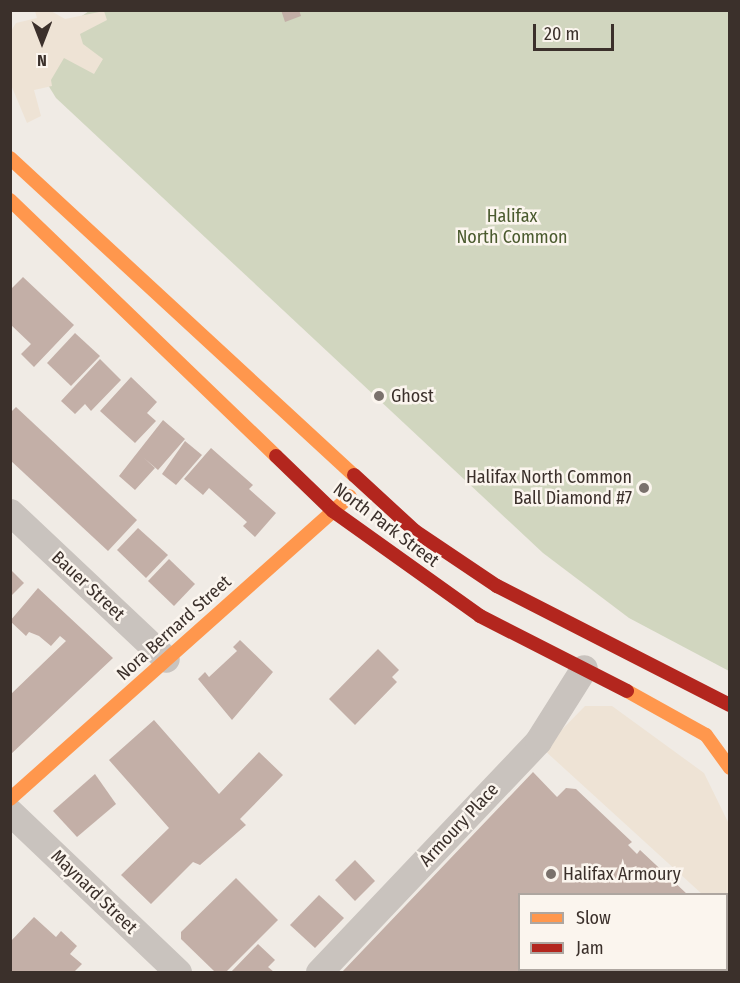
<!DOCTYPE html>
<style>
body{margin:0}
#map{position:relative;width:740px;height:983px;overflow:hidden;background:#f0ebe5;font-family:"Fira Sans Condensed",sans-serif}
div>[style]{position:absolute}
.green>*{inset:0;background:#d1d6bf}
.plaza>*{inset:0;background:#eee3d5}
.building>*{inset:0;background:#c3afa7}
.street>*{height:27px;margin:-13.5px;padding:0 13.5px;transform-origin:13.5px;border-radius:13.5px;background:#c9c3be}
.slow>*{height:14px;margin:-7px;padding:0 7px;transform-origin:7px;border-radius:7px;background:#ff974d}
.jam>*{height:14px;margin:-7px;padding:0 7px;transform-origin:7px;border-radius:7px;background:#b3261e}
.dots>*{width:16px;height:16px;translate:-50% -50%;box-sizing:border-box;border:3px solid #fbf5ee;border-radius:50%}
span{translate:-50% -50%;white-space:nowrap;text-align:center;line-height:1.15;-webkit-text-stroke:5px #fbf5ee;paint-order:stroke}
.park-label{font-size:18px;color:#4a5a2e}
.poi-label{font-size:18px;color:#3b302b}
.left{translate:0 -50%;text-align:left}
.right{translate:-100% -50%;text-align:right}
.street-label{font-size:18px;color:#3b302b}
.frame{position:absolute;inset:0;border:12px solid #3b302b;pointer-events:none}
.legend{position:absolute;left:518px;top:893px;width:210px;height:78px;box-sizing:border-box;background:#fbf5ee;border:2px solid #aea6a0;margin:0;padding:8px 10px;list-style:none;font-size:18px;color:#3b302b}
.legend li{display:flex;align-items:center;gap:12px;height:30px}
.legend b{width:30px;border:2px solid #aea6a0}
.north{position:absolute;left:12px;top:12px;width:60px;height:60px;-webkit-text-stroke:4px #fbf5ee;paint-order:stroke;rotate:180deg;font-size:16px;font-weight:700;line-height:24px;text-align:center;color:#3b302b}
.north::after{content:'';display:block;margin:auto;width:21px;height:27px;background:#3b302b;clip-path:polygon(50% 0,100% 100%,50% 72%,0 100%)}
.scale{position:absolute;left:533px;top:24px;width:81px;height:27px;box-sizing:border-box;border:3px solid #3b302b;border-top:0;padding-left:8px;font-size:18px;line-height:21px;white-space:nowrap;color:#3b302b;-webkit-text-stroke:4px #fbf5ee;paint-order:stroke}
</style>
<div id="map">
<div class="green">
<div style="clip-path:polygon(89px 11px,729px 11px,729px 671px,629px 618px,543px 553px,56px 98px,48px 85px,69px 25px)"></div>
</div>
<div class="plaza">
<div style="clip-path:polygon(35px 11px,51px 11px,65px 19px,104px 11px,107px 20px,80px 34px,83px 44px,103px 59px,94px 74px,64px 58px,51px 80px,52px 86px,34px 90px,41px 116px,27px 123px,11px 85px,11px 31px,16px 23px,37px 18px)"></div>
<div style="clip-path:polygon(585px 706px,612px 706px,704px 773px,729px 824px,729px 919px,726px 894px,702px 894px,543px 749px)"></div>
</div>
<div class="building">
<div style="clip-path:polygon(281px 10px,299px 10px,301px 16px,285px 22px)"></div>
<div style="clip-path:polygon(23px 277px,74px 325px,34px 367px,21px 354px,31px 344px,10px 324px,10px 290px)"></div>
<div style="clip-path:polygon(75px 333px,100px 356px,71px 386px,47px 363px)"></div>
<div style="clip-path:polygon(100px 359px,121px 380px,91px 411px,85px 404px,75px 414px,61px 401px)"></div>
<div style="clip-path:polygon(131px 377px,157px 402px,147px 413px,156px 421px,135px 443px,100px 411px)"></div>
<div style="clip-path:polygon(16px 407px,137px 520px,108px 551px,10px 460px,10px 413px)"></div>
<div style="clip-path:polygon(163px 420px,185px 439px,158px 470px,144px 458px,155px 468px,135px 490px,119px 476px)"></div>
<div style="clip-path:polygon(185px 441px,202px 455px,176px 485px,162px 474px)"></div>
<div style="clip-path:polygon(211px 448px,253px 485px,249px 489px,276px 513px,255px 537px,243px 526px,247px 522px,209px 488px,203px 495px,184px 479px)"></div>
<div style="clip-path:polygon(138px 528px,168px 555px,146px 578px,117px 550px)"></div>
<div style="clip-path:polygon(169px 559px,195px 584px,174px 606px,148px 581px)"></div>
<div style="clip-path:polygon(10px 569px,24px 583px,10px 597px)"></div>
<div style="clip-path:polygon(38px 588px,113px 658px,10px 755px,10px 695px,66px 641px,60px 636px,51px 646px,39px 636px,29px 632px,26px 636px,10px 621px)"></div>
<div style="clip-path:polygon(240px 640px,273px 672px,232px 720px,198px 679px,205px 672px,209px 677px,237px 651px,233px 647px)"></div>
<div style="clip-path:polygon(378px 649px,399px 670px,392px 677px,397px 682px,355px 725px,329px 699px)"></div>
<div style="clip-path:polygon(154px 720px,219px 794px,259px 752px,283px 775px,240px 819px,246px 825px,200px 865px,193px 862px,151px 904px,121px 875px,169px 828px,109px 760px)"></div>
<div style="clip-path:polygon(533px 772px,557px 797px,566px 788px,576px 789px,632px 842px,628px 845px,637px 854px,640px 850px,687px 894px,520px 894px,520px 970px,619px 970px,616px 972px,342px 972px)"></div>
<div style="clip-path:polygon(95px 774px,116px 804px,77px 837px,53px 811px)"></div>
<div style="clip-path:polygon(355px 860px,375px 881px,355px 901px,335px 880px)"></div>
<div style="clip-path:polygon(236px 878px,278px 920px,226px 972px,215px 972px,181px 939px,181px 932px)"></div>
<div style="clip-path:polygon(319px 895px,344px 918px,315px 948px,290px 925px)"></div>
<div style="clip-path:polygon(34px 917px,56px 937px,61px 931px,77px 946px,70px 954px,82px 964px,74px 972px,10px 972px,10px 942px)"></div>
<div style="clip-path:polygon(258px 944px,275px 960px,268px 967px,274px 972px,231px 972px)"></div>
</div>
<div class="street">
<div style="left:10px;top:512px;width:214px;rotate:43.3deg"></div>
<div style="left:10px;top:812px;width:232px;rotate:43.6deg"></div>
<div style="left:726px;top:956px;width:7px;rotate:-56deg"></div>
<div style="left:319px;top:972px;width:318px;rotate:-46.5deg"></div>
<div style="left:538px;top:741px;width:86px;rotate:-57.8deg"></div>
</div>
<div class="slow">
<div style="left:10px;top:158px;width:468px;rotate:42.7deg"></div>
<div style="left:10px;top:200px;width:369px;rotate:43.9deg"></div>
<div style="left:627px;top:691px;width:90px;rotate:29.1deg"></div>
<div style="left:706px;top:735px;width:41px;rotate:54deg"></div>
<div style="left:10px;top:799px;width:455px;rotate:-41.7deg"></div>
</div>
<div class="jam">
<div style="left:276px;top:456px;width:79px;rotate:44deg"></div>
<div style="left:333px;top:511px;width:181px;rotate:35.5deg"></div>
<div style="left:480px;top:616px;width:165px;rotate:27deg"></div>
<div style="left:354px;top:475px;width:83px;rotate:42.6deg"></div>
<div style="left:415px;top:531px;width:99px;rotate:33.9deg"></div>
<div style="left:497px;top:586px;width:262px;rotate:27.1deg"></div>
</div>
<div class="dots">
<div style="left:379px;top:396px;background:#7a716c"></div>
<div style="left:644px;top:488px;background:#7a716c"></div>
<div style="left:551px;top:874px;background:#7a716c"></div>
</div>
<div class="park-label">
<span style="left:512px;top:227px">Halifax<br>North Common</span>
</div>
<div class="poi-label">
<span class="left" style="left:391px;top:396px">Ghost</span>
<span class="right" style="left:632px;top:488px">Halifax North Common<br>Ball Diamond #7</span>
<span class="left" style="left:563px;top:874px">Halifax Armoury</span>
</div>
<div class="street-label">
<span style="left:386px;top:525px;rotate:37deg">North Park Street</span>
<span style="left:88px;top:586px;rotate:43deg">Bauer Street</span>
<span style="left:174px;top:628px;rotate:-42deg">Nora Bernard Street</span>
<span style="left:459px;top:825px;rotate:-47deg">Armoury Place</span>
<span style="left:94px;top:892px;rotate:44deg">Maynard Street</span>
</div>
<div class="frame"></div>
<ul class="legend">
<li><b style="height:8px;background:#ff974d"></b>Slow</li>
<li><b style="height:8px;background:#b3261e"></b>Jam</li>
</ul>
<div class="north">N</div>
<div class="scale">20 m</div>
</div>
